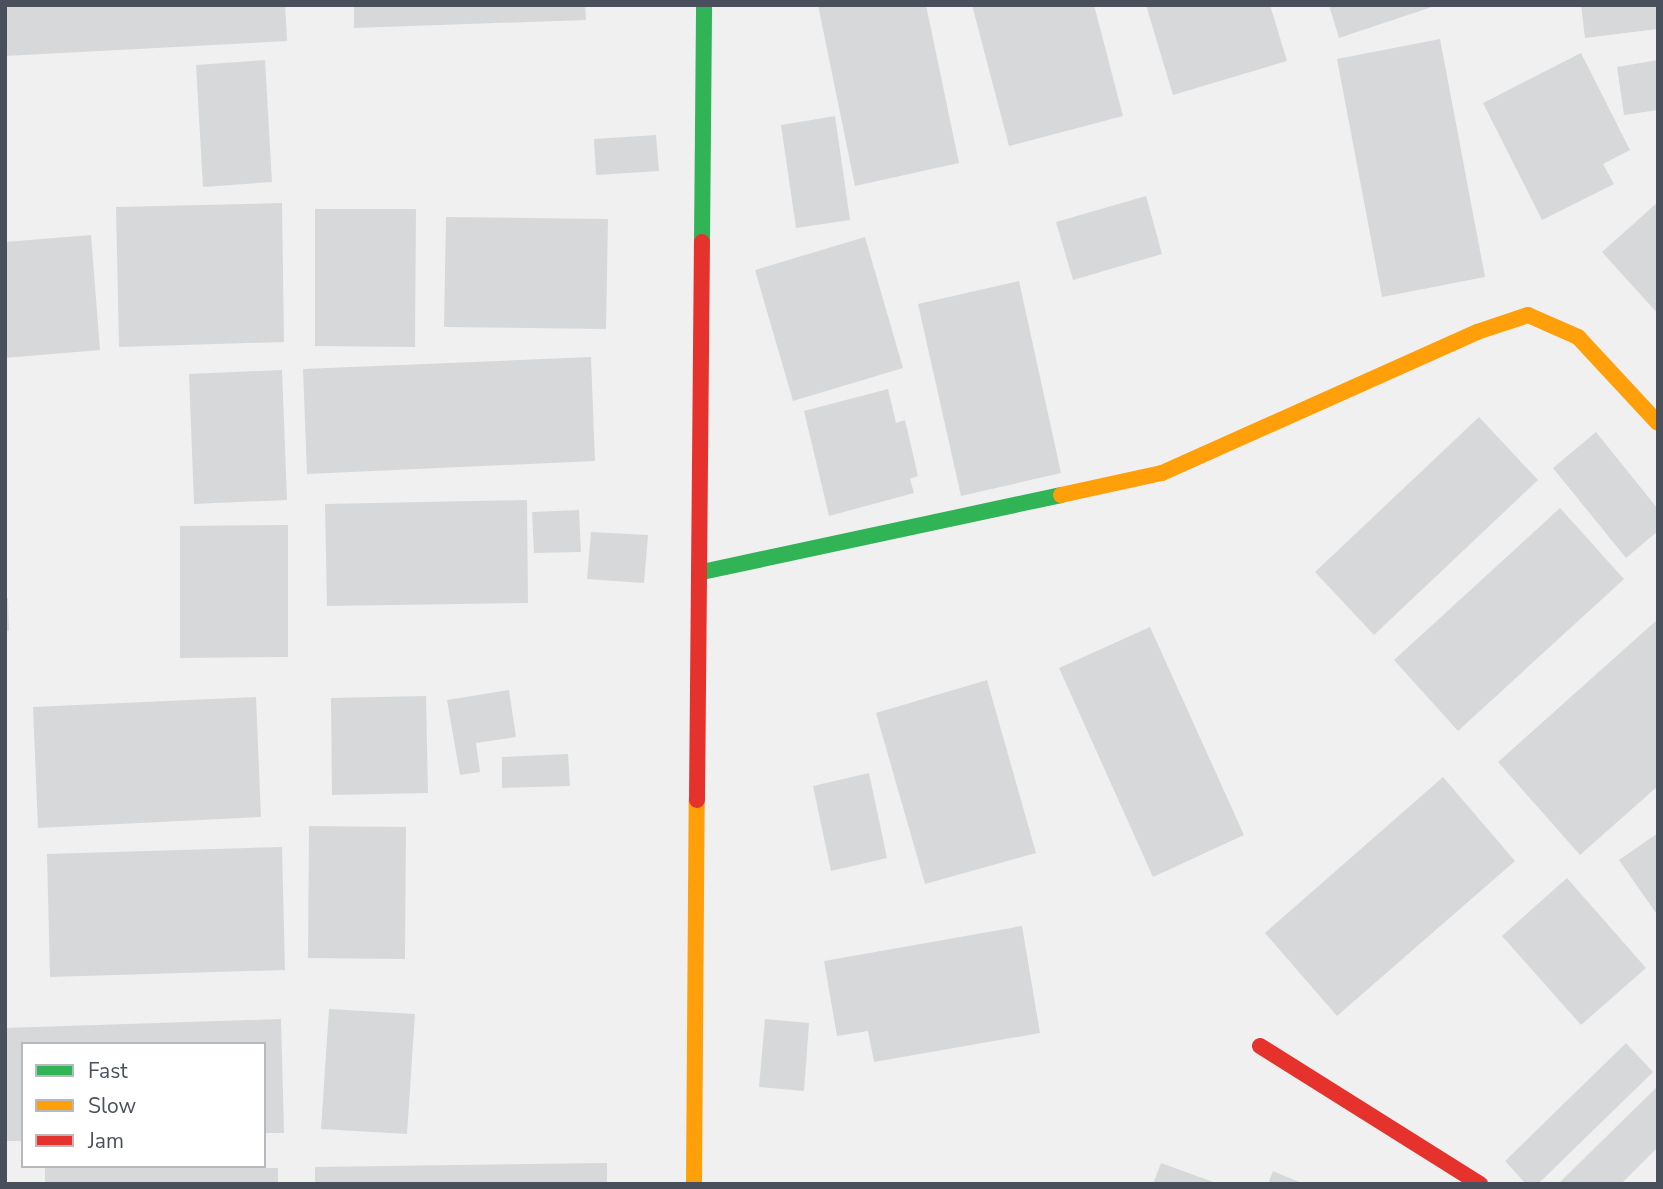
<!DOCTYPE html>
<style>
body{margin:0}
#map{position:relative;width:1663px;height:1189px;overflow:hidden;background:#f0f0f0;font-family:"Nunito Sans",sans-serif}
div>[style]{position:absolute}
.building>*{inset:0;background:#d7d8da}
.fast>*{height:16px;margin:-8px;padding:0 8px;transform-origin:8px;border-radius:8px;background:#30b455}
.slow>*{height:16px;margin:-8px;padding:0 8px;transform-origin:8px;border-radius:8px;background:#ff9f0a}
.jam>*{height:16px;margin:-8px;padding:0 8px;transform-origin:8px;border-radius:8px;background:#e5322d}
span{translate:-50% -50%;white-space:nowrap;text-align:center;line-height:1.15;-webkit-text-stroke:5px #fff;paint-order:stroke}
.frame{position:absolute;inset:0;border:7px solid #49505b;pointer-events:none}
.legend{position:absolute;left:21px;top:1042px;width:245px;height:126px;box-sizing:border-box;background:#fff;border:2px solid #b6b9bd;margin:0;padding:9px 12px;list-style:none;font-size:21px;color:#49505b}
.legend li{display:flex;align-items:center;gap:14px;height:35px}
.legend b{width:35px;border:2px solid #b6b9bd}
</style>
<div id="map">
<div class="building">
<div style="clip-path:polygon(5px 5px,285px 5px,287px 41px,5px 56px)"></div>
<div style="clip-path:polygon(354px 5px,585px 5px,586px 20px,354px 28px)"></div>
<div style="clip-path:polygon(818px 5px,926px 5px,959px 163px,855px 186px)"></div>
<div style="clip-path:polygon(972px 5px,1094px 5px,1123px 116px,1009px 146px)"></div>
<div style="clip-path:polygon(1146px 5px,1270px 5px,1287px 61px,1173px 95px)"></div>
<div style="clip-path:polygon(1329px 5px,1435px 5px,1435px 6px,1339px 38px)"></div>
<div style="clip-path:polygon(1581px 5px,1658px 5px,1658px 29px,1585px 38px)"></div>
<div style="clip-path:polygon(1440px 39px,1485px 277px,1382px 297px,1337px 59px)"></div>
<div style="clip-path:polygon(1581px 53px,1630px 150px,1603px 164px,1614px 184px,1542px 220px,1483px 103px)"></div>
<div style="clip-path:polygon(265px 60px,272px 182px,203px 187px,196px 65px)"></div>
<div style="clip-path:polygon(1658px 60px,1658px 110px,1624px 115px,1617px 67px)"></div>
<div style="clip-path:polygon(835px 116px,850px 220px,796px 228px,781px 125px)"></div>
<div style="clip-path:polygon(656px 135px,659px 171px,596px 175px,594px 139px)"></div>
<div style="clip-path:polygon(1146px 196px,1162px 254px,1073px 280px,1056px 222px)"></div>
<div style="clip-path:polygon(1658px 202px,1658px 314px,1602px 252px)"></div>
<div style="clip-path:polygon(282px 203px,284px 342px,119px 347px,116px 207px)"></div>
<div style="clip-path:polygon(315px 209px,416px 209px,415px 347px,315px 346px)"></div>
<div style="clip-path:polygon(446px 217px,608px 219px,606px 329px,444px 327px)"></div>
<div style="clip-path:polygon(91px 235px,100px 350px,5px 358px,5px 242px)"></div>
<div style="clip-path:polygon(865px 237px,903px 368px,793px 401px,755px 270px)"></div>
<div style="clip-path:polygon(1019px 281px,1061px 473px,961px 496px,918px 304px)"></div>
<div style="clip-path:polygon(591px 357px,595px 461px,307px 474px,303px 369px)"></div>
<div style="clip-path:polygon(282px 370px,287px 500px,194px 504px,189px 374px)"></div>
<div style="clip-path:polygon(888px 389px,896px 423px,905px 420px,918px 476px,910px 479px,914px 493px,829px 516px,804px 411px)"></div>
<div style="clip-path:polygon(1479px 417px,1538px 480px,1374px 635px,1315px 572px)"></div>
<div style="clip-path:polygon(1596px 432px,1658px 509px,1658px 531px,1626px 558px,1553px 468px)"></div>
<div style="clip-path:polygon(527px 500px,528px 603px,327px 606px,325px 504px)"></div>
<div style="clip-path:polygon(1560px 508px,1624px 579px,1458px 731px,1394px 660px)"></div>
<div style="clip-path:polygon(579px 510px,581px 552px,534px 553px,532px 512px)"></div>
<div style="clip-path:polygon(288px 525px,288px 657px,180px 658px,180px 526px)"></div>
<div style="clip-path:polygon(591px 532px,648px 535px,644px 583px,587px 579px)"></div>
<div style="clip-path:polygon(5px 598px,8px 598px,9px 631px,5px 631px)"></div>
<div style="clip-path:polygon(1658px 619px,1658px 786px,1580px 855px,1498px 762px)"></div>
<div style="clip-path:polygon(1150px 627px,1244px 835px,1153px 877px,1059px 668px)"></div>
<div style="clip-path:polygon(987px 680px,1036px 853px,925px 884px,876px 713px)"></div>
<div style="clip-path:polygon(509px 690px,516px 737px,476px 743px,480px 772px,460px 775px,447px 700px)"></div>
<div style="clip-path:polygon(426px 696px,428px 793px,332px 795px,331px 698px)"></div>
<div style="clip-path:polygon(256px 697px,261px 817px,38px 828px,33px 707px)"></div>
<div style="clip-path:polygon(568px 754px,570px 786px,502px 788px,502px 757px)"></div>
<div style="clip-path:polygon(869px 773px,887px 858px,831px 871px,813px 786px)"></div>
<div style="clip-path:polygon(1443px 777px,1515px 861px,1337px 1016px,1265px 933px)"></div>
<div style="clip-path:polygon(309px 826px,406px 827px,405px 959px,308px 958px)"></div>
<div style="clip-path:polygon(1658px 833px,1658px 916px,1619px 860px)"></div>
<div style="clip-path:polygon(282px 847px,285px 970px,50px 977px,47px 854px)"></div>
<div style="clip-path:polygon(1567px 878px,1646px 968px,1581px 1025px,1502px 936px)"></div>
<div style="clip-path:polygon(1022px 926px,1040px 1033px,874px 1062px,868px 1031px,837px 1036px,824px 961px)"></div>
<div style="clip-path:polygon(329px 1009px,415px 1014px,407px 1134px,321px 1129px)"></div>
<div style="clip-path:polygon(281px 1019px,284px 1133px,264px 1133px,264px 1044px,23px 1044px,23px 1141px,5px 1141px,5px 1028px)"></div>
<div style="clip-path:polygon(765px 1019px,809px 1023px,804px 1091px,759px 1087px)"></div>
<div style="clip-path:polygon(1626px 1043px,1653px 1072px,1538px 1184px,1526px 1184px,1505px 1161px)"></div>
<div style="clip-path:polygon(1658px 1086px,1658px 1147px,1621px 1184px,1558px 1184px)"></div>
<div style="clip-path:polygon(607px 1163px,607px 1184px,315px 1184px,315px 1167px)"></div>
<div style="clip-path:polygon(1161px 1163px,1216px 1183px,1216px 1184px,1153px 1184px)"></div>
<div style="clip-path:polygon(45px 1166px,278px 1168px,278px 1184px,45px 1184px)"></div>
<div style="clip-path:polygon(1273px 1171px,1304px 1184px,1268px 1184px)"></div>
</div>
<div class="fast">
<div style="left:702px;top:242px;width:237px;rotate:-89.5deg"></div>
<div style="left:702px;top:572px;width:367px;rotate:-12.1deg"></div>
</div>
<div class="slow">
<div style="left:1061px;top:495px;width:103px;rotate:-12.3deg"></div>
<div style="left:1162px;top:473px;width:345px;rotate:-24.1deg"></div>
<div style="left:1477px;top:332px;width:54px;rotate:-18.4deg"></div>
<div style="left:1528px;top:315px;width:55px;rotate:23.7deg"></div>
<div style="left:1578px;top:337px;width:117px;rotate:47.1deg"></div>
<div style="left:694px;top:1184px;width:384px;rotate:-89.6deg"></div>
</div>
<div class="jam">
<div style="left:697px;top:800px;width:558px;rotate:-89.49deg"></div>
<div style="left:1260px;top:1046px;width:260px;rotate:32.1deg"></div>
</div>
<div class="frame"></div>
<ul class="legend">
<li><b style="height:9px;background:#30b455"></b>Fast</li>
<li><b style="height:9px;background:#ff9f0a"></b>Slow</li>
<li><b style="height:9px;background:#e5322d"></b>Jam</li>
</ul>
</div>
